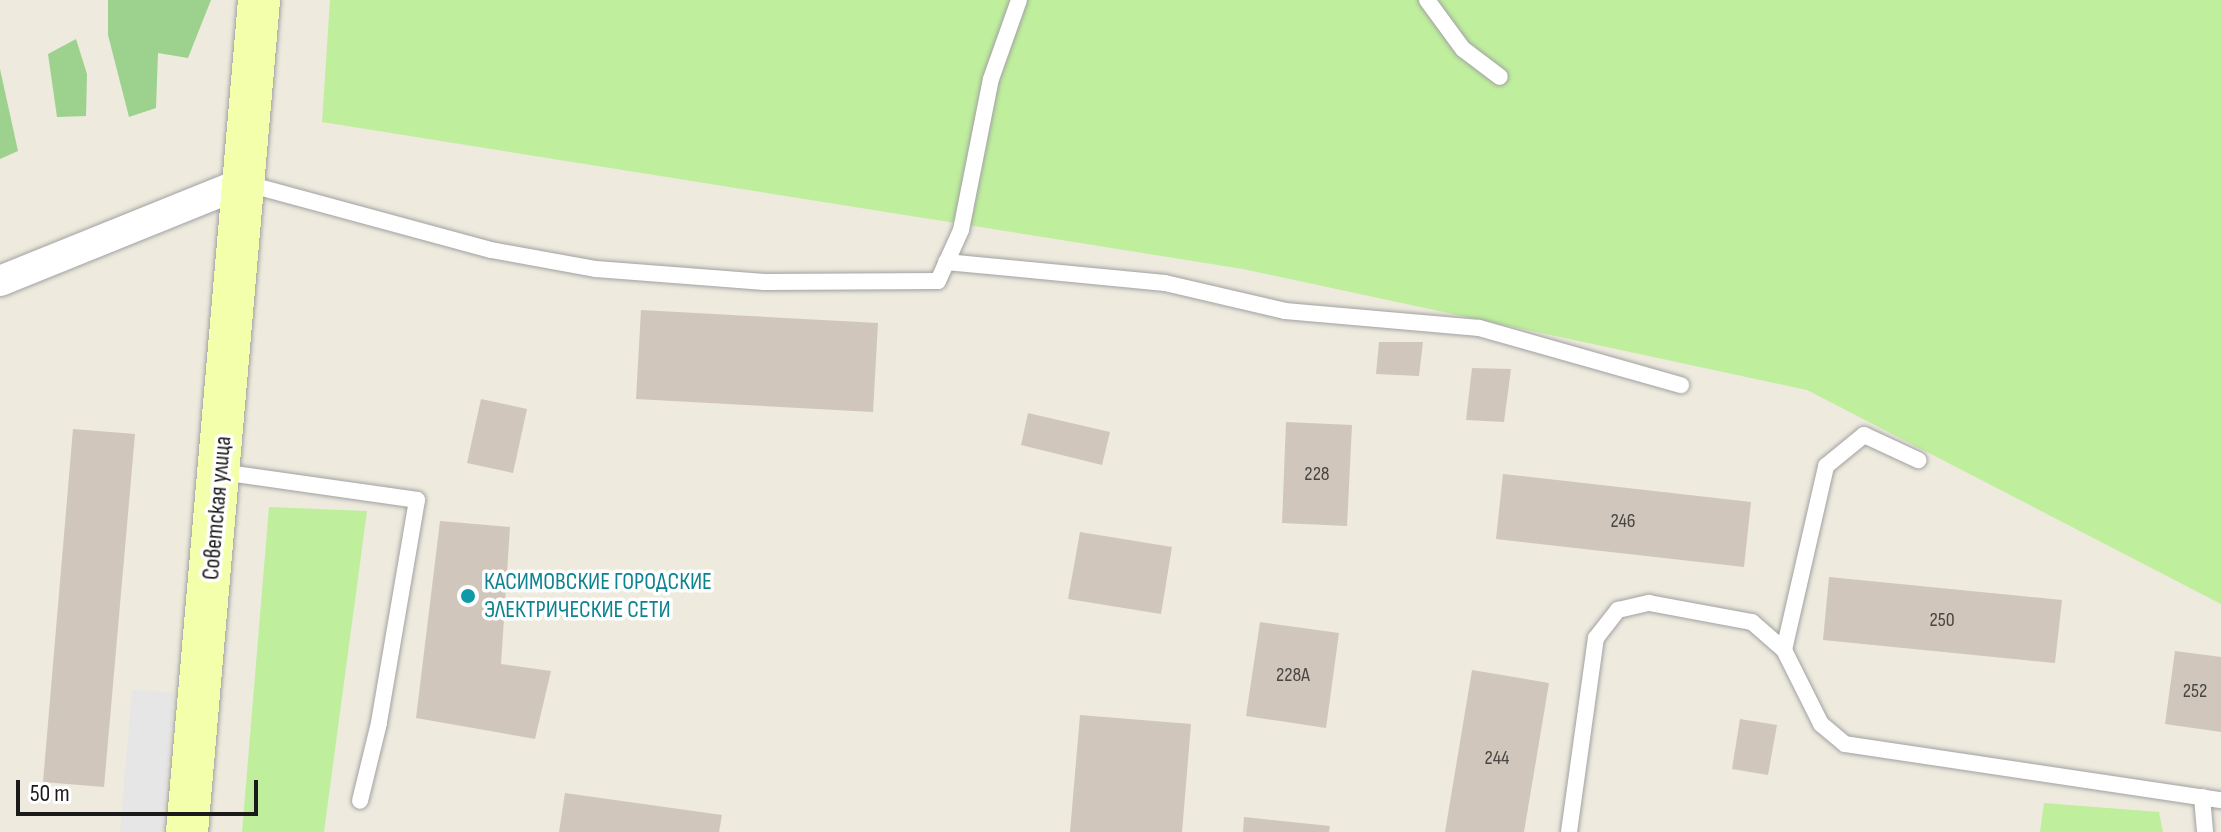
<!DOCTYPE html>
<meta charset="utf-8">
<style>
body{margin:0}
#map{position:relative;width:2221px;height:832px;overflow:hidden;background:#eeeade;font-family:"Sofia Sans Condensed",sans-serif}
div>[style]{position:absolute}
.grass>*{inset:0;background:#bfef9d}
.forest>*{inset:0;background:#9dd28e}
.parking>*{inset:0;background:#e6e6e6}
.building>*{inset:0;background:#d1c6bb}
.roads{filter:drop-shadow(0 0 2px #a1a1a1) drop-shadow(0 0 2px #a1a1a1)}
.lane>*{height:16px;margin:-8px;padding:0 8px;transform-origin:8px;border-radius:8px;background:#fff}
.street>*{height:30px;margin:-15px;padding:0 15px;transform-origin:15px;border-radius:15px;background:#fff}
.secondary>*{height:42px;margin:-21px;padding:0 21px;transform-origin:21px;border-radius:21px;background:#f4ffab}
.dots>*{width:22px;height:22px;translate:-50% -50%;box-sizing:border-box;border:4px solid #fff;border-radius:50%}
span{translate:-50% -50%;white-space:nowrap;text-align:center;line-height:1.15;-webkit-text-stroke:7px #fff;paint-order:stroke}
.number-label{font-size:20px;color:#484542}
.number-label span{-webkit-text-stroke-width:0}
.street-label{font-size:24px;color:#1a1a1a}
.culture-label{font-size:24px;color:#0d838f}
.left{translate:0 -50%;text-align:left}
.scale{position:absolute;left:16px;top:780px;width:242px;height:36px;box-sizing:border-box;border:4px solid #1a1a1a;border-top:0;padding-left:10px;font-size:24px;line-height:28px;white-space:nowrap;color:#1a1a1a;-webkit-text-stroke:6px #fff;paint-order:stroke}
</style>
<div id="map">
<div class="grass">
<div style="clip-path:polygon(330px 0,2221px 0,2221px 604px,1807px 390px,1243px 269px,322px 122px)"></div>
<div style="clip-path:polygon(269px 507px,367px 511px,324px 832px,242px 832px)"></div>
<div style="clip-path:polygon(2044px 803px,2159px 812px,2163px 832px,2040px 832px)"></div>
</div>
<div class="forest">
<div style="clip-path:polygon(108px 0,211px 0,188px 58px,158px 53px,156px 108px,129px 117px,108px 35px)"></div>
<div style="clip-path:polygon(76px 39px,87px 74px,86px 116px,57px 117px,48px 54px)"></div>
<div style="clip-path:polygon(0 69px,18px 151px,0 159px)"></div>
</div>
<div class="parking">
<div style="clip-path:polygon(132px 690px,174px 692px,162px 832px,120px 832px)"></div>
</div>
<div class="building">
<div style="clip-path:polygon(641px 310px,878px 323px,873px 412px,636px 399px)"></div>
<div style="clip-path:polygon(1379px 342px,1423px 342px,1419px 376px,1376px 374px)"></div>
<div style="clip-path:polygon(1472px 368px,1511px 369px,1504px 422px,1466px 420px)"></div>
<div style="clip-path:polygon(481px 399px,527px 409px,513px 473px,467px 463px)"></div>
<div style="clip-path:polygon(1028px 413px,1110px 432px,1102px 465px,1021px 445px)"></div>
<div style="clip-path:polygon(1286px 422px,1352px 425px,1347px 526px,1282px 523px)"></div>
<div style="clip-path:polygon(73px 429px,135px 434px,104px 787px,43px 782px)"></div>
<div style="clip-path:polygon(1503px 474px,1751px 502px,1744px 567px,1496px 539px)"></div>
<div style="clip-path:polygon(440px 521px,510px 527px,501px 664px,551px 671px,535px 739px,416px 718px)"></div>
<div style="clip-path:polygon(1080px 532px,1172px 547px,1161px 614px,1068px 599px)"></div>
<div style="clip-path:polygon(1829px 577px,2062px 600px,2055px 663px,1823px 640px)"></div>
<div style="clip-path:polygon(1260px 622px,1339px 633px,1326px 728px,1246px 716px)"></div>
<div style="clip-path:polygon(2175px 651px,2221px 657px,2221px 732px,2165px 724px)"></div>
<div style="clip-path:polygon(1472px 670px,1549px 683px,1524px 832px,1445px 832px)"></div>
<div style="clip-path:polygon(1080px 715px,1191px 724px,1182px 832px,1070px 832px)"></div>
<div style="clip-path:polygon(1740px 719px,1777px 725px,1768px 775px,1732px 769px)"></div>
<div style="clip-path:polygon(565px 793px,722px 815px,719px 832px,559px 832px)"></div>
<div style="clip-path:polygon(1244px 817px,1330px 826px,1329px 832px,1243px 832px)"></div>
</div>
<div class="roads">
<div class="lane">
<div style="left:1427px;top:0;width:61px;rotate:53.7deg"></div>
<div style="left:1463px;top:49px;width:46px;rotate:37.1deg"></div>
<div style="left:244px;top:183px;width:256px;rotate:15.2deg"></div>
<div style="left:491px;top:250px;width:107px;rotate:10.3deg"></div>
<div style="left:596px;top:269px;width:169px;rotate:4.4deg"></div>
<div style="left:765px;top:282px;width:173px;rotate:-0.3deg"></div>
<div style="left:938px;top:281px;width:56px;rotate:-65.7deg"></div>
<div style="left:961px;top:230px;width:154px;rotate:-78.8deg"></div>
<div style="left:991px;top:79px;width:84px;rotate:-70.5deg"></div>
<div style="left:946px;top:262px;width:220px;rotate:5.5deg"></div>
<div style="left:1165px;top:283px;width:123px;rotate:13.1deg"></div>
<div style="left:1285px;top:311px;width:195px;rotate:5deg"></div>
<div style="left:1479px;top:328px;width:210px;rotate:15.8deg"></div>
<div style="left:221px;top:472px;width:198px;rotate:8.1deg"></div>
<div style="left:417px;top:500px;width:226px;rotate:99.7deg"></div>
<div style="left:379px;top:723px;width:80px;rotate:103.7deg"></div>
<div style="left:1784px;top:650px;width:189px;rotate:-77.1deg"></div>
<div style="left:1826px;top:466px;width:49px;rotate:-39.2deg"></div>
<div style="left:1864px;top:435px;width:60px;rotate:24.8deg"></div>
<div style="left:2202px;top:797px;width:35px;rotate:85deg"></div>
<div style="left:1569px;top:832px;width:196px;rotate:-82.1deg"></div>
<div style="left:1596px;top:638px;width:36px;rotate:-52deg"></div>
<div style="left:1618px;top:610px;width:32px;rotate:-13deg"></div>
<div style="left:1649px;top:603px;width:105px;rotate:10.5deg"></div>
<div style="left:1752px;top:622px;width:43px;rotate:41.2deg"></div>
<div style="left:1784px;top:650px;width:83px;rotate:63.4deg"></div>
<div style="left:1821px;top:724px;width:31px;rotate:40deg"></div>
<div style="left:1845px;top:744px;width:380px;rotate:8.5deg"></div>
</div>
<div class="street">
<div style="left:0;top:281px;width:261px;rotate:-22deg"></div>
</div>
<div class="secondary">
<div style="left:187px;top:832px;width:835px;rotate:-85.05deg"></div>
</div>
</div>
<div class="dots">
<div style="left:468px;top:596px;background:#0f9aa8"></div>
</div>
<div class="number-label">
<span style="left:1317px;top:474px">228</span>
<span style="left:1623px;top:521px">246</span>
<span style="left:1942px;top:620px">250</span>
<span style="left:1293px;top:675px">228А</span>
<span style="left:2195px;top:691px">252</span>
<span style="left:1497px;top:758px">244</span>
</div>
<div class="street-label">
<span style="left:217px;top:508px;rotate:-85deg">Советская улица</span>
</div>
<div class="culture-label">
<span class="left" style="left:484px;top:596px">КАСИМОВСКИЕ ГОРОДСКИЕ<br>ЭЛЕКТРИЧЕСКИЕ СЕТИ</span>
</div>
<div class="scale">50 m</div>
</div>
